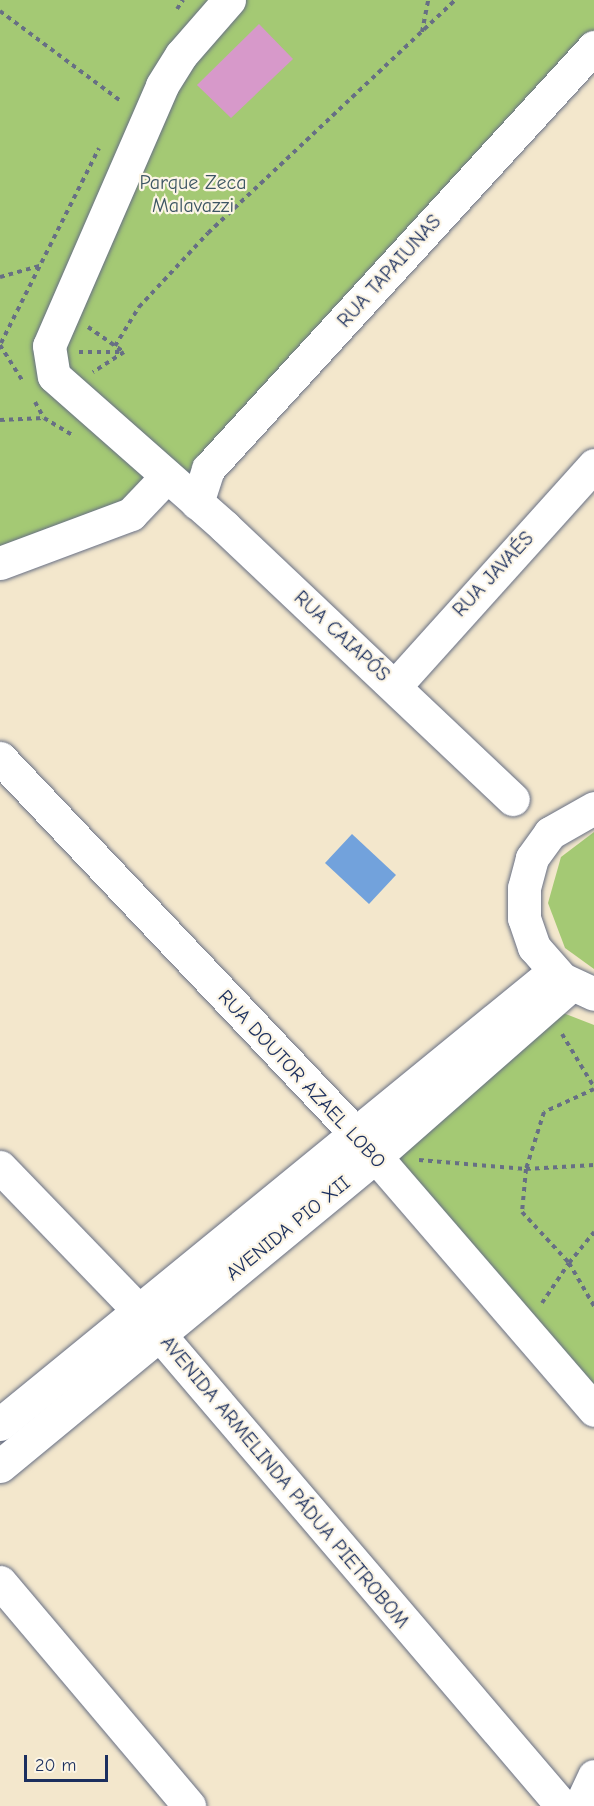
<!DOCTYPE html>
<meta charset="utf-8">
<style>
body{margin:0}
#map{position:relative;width:594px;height:1806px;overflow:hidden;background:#f3e7cc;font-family:"Comic Neue",sans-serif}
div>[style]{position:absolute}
.green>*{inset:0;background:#a4c974}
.water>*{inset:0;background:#72a2dc}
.building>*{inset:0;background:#d799ca}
.path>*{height:4px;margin-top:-2px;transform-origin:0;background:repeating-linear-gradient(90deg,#676f84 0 4.5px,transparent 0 9px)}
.roads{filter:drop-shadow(0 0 2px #676f84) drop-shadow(0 0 2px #676f84)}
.street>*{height:33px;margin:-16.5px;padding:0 16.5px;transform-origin:16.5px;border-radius:16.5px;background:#fff}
.secondary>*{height:33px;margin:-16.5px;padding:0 16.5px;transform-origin:16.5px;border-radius:16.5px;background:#fff}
span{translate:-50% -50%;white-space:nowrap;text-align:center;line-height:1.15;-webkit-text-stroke:4.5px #fcf5e5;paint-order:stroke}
.park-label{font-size:20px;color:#3d5664}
.street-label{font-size:20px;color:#1b2f5e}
.scale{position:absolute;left:24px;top:1755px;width:84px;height:27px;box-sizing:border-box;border:3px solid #1b2f5e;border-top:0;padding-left:8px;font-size:18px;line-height:21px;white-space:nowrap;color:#1b2f5e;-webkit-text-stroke:4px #fcf5e5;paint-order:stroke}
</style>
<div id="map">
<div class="green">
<div style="clip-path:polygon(0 0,594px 0,594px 40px,174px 503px,161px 493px,0 565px)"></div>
<div style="clip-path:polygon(594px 832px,594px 969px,565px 948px,548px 903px,561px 857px)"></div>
<div style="clip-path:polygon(558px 1011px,594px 1025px,594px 1396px,385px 1158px)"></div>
</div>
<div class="water">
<div style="clip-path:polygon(352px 834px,396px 875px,369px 904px,325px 863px)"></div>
</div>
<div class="building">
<div style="clip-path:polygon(259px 24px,293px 59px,231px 118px,197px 85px)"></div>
</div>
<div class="path">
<div style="left:177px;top:9px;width:11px;rotate:-56deg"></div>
<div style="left:0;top:11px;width:152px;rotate:36.7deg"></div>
<div style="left:422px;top:32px;width:33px;rotate:-79deg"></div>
<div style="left:0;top:277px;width:41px;rotate:-15.8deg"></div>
<div style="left:88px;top:327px;width:44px;rotate:34.8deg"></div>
<div style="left:1px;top:343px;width:218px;rotate:-63.3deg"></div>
<div style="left:0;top:345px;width:41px;rotate:57.8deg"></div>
<div style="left:115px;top:346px;width:46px;rotate:-58.4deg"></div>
<div style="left:139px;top:307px;width:101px;rotate:-47deg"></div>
<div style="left:208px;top:233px;width:340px;rotate:-43.3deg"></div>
<div style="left:79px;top:352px;width:45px"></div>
<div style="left:124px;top:352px;width:37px;rotate:147deg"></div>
<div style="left:35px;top:402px;width:18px;rotate:61deg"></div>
<div style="left:0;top:420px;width:44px;rotate:-2.6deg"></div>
<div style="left:44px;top:418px;width:33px;rotate:31deg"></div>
<div style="left:562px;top:1034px;width:62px;rotate:58.9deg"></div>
<div style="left:594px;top:1089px;width:55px;rotate:155.3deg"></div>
<div style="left:544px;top:1112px;width:60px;rotate:107.5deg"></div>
<div style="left:526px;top:1169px;width:68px;rotate:-3.4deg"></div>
<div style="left:419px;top:1160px;width:107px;rotate:4.8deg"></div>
<div style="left:526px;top:1169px;width:43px;rotate:95.3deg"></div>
<div style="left:522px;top:1212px;width:69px;rotate:47.3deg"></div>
<div style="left:569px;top:1263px;width:40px;rotate:-51deg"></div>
<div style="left:542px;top:1303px;width:48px;rotate:-56deg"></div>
<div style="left:569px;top:1263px;width:50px;rotate:59.8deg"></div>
</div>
<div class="roads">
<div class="street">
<div style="left:229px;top:0;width:73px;rotate:131.1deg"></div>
<div style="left:181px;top:55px;width:36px;rotate:122deg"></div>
<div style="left:162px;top:86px;width:283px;rotate:113.5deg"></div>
<div style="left:49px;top:346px;width:30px;rotate:81deg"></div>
<div style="left:54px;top:376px;width:228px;rotate:41.4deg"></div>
<div style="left:225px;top:527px;width:396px;rotate:43.4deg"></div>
<div style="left:197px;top:503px;width:36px;rotate:-72deg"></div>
<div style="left:208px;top:469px;width:572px;rotate:-47.55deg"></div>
<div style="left:0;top:563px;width:140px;rotate:-20.5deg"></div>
<div style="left:131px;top:514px;width:52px;rotate:-46.5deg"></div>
<div style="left:396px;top:685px;width:296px;rotate:-48deg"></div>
<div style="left:0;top:758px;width:519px;rotate:46.56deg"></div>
<div style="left:357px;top:1135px;width:363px;rotate:49.2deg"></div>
<div style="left:594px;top:808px;width:51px;rotate:150.4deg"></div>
<div style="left:550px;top:833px;width:31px;rotate:126deg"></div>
<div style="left:532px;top:858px;width:31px;rotate:105deg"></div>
<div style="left:524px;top:888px;width:30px;rotate:90deg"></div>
<div style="left:524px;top:918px;width:31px;rotate:71deg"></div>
<div style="left:534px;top:947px;width:43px;rotate:48.8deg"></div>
<div style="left:562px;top:979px;width:35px;rotate:25deg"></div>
<div style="left:0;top:1582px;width:293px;rotate:49.8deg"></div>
<div style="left:580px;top:1806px;width:33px;rotate:-65deg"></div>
</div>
<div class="secondary">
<div style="left:0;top:1167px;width:203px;rotate:46deg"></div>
<div style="left:141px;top:1313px;width:648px;rotate:49.5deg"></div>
<div style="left:0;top:1424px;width:714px;rotate:-39.26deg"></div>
<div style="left:0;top:1466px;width:486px;rotate:-39.5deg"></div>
<div style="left:375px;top:1157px;width:261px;rotate:-41.3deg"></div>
</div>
</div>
<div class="park-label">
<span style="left:193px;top:194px">Parque Zeca<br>Malavazzi</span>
</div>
<div class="street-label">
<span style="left:389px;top:271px;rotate:-48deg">RUA TAPAIUNAS</span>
<span style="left:493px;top:574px;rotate:-47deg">RUA JAVAÉS</span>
<span style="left:342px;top:636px;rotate:43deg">RUA CAIAPÓS</span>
<span style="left:302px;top:1079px;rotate:47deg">RUA DOUTOR AZAEL LOBO</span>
<span style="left:288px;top:1228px;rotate:-39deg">AVENIDA PIO XII</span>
<span style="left:285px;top:1482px;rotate:50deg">AVENIDA ARMELINDA PÁDUA PIETROBOM</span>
</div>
<div class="scale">20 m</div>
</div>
